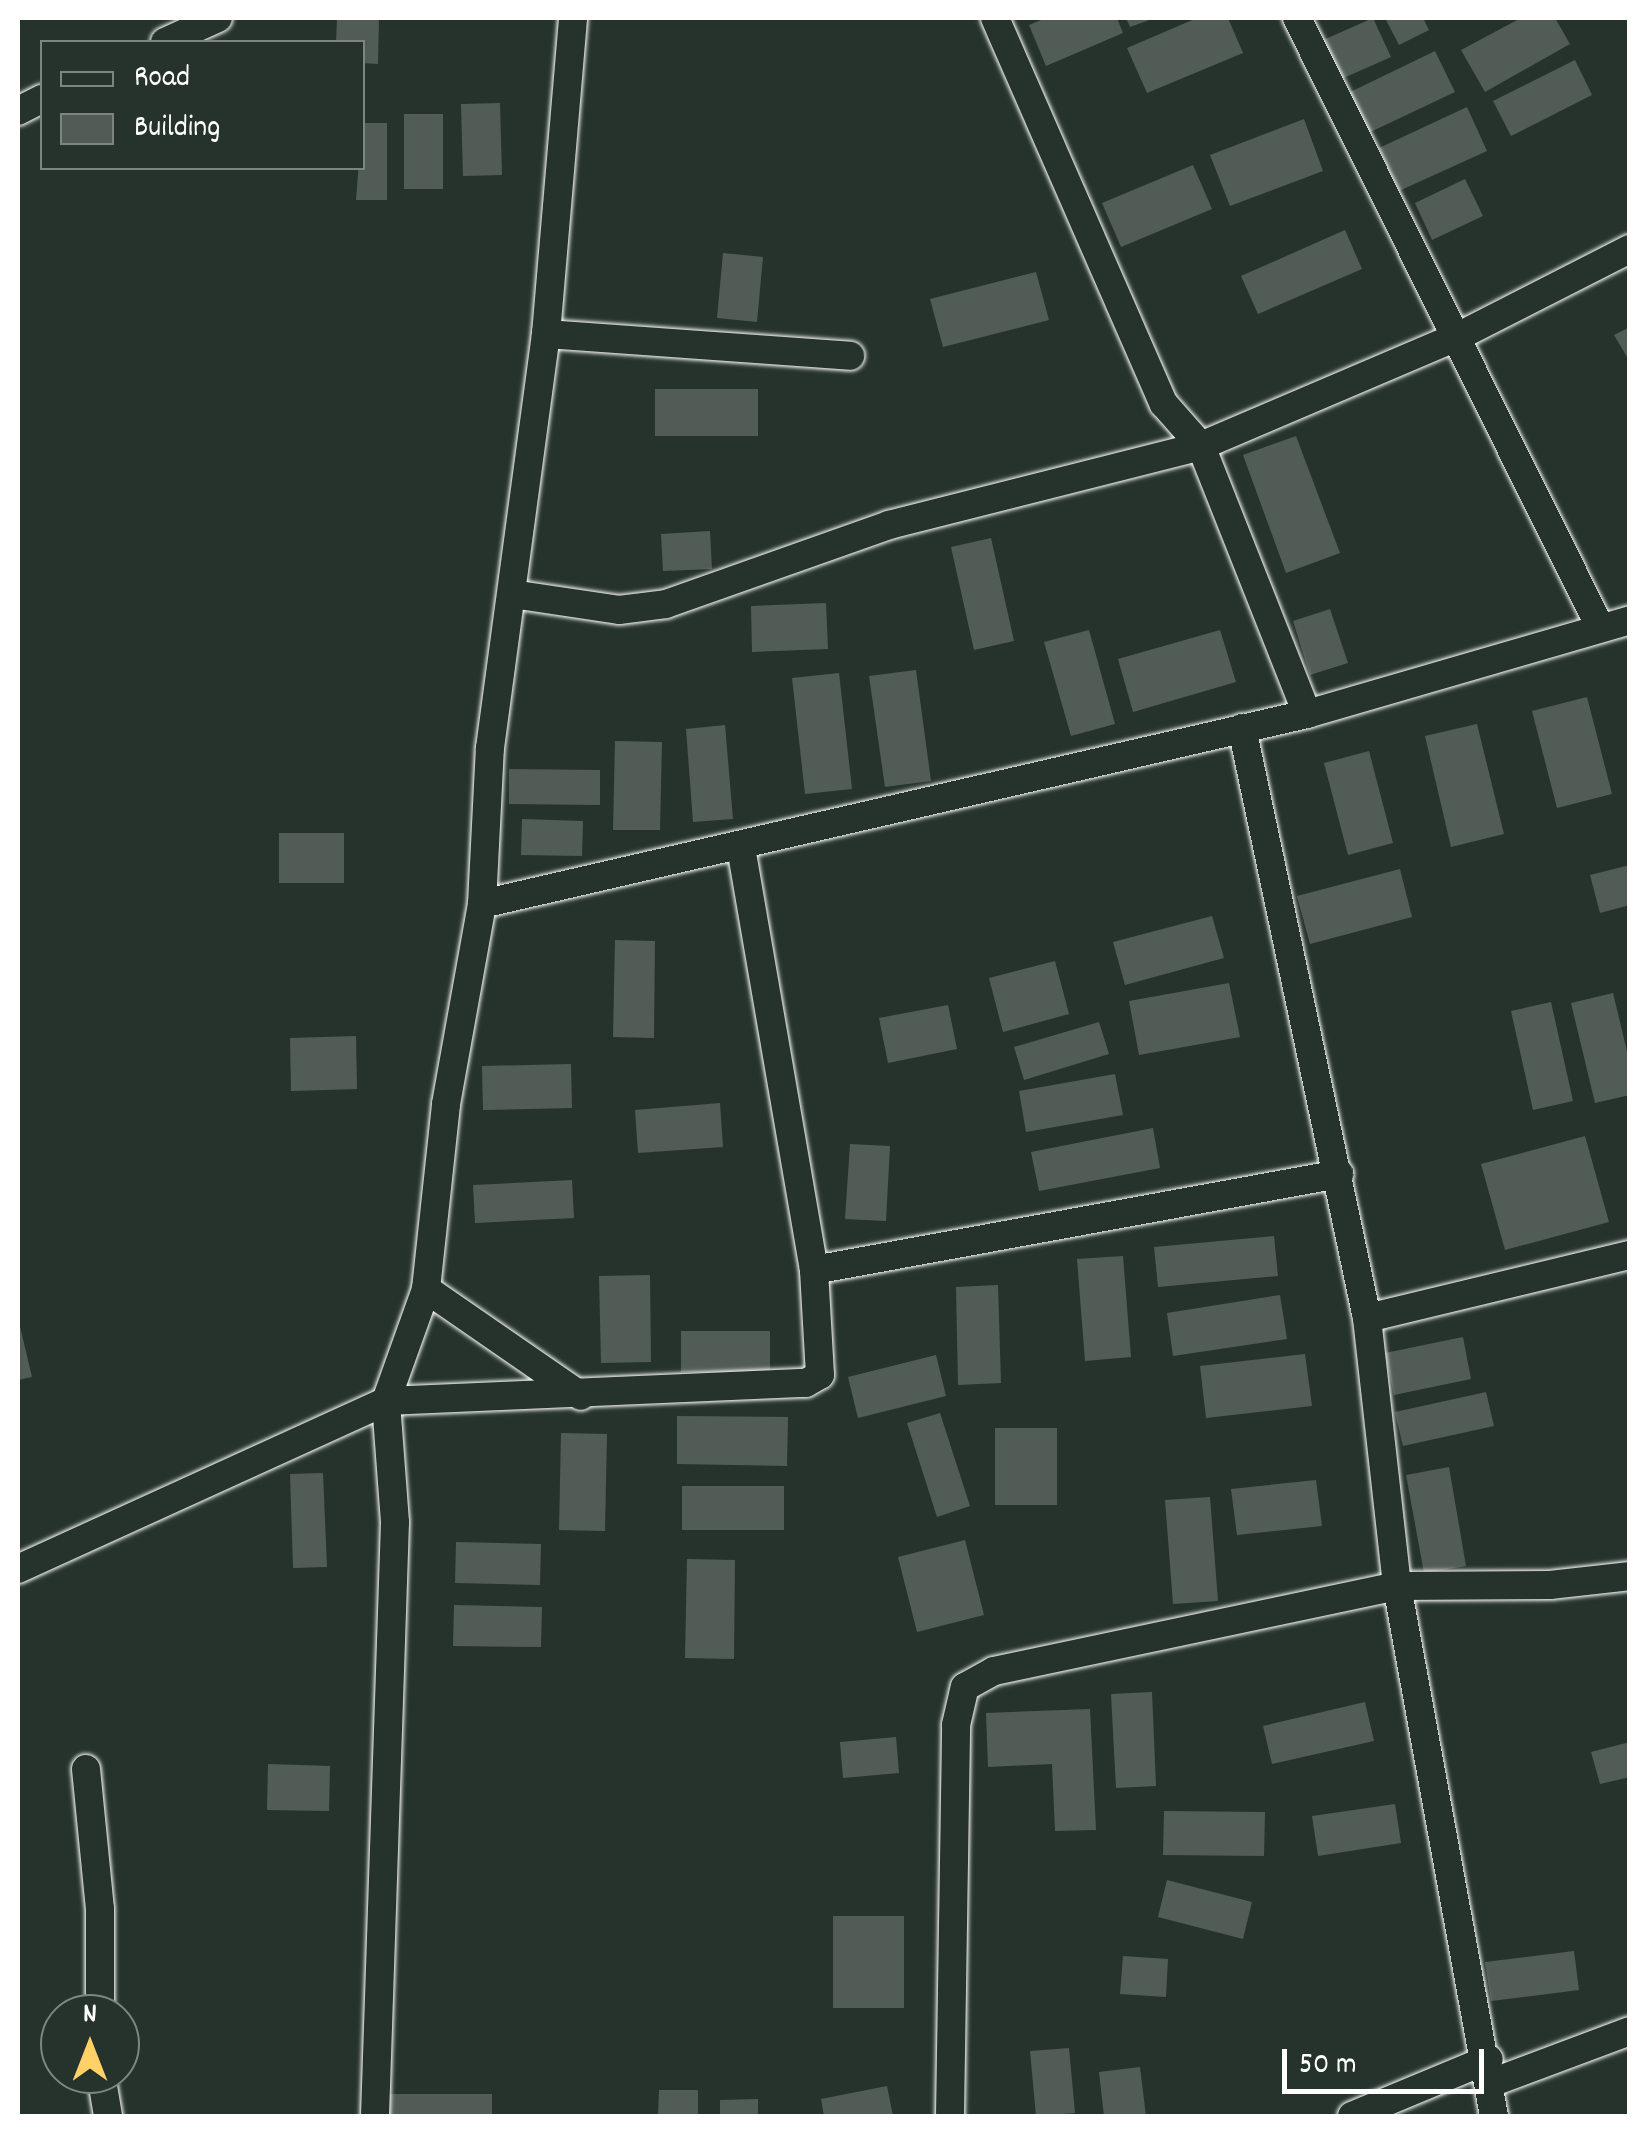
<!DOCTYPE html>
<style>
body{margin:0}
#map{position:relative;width:1647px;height:2134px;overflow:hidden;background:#26332d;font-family:Dekko,sans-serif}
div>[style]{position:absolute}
.building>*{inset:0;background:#515c57}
.roads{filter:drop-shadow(0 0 2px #fff) drop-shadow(0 0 2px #fff)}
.minor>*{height:28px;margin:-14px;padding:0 14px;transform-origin:14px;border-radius:14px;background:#26332d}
span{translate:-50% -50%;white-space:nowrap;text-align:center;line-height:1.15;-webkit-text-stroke:10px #26332d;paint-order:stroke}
.frame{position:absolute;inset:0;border:20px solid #fff;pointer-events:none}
.legend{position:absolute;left:40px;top:40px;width:325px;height:130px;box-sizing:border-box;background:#26332d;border:2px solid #7d8581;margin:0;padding:12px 18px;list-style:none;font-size:30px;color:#fff}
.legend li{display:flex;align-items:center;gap:20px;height:50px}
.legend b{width:50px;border:2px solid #7d8581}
.north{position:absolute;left:40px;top:1994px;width:100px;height:100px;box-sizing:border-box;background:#26332d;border:2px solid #7d8581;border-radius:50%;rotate:0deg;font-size:28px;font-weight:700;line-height:40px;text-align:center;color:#fff}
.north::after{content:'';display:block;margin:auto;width:35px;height:45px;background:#ffd166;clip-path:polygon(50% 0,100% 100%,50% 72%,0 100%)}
.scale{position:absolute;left:1282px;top:2049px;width:202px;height:45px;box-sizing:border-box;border:5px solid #fff;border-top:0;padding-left:12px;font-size:30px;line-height:35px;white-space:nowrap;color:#fff;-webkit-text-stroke:8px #26332d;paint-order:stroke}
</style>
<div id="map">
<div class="building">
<div style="clip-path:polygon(337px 18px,379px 18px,378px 64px,362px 63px,362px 42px,336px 42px)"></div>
<div style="clip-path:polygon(1046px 18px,1117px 18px,1123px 33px,1046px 66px,1029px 25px)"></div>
<div style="clip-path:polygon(1126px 18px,1155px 18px,1130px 27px)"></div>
<div style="clip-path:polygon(1197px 18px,1228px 18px,1243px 53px,1147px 93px,1127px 48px)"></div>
<div style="clip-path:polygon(1373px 18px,1391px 57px,1339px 80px,1321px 41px)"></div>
<div style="clip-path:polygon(1385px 18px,1423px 18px,1429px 30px,1399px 45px)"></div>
<div style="clip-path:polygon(1521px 18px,1555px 18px,1570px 44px,1485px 92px,1461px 50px)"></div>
<div style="clip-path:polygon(1435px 51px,1455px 92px,1362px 136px,1342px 96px)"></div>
<div style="clip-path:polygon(1575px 60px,1592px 95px,1511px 136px,1493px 101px)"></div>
<div style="clip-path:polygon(500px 103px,502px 175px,463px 176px,461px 104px)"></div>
<div style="clip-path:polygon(1467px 107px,1487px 151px,1399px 191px,1379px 148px)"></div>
<div style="clip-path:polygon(404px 114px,443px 114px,443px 189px,404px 189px)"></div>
<div style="clip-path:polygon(1304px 119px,1323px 171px,1230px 206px,1210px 155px)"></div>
<div style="clip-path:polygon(362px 123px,387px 123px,387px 200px,356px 200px)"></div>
<div style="clip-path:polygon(1193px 165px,1212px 209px,1121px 247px,1102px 203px)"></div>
<div style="clip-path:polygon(1465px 179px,1483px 216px,1432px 240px,1415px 203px)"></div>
<div style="clip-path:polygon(1345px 230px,1362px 269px,1258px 314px,1241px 276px)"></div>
<div style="clip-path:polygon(723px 253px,763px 257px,757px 322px,717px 318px)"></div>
<div style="clip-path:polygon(1036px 272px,1049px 320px,943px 347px,930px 299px)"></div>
<div style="clip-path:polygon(1630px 327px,1630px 362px,1614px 335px)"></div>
<div style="clip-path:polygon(655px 389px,758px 389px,758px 436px,655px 436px)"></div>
<div style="clip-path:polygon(1296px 436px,1340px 553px,1286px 573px,1243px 455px)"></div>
<div style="clip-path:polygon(710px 531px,712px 569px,663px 571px,661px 534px)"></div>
<div style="clip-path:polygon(991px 538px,1014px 641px,974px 650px,951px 547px)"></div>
<div style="clip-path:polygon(826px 603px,828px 649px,752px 652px,751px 606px)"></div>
<div style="clip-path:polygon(1330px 609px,1348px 663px,1310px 675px,1293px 621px)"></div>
<div style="clip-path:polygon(1089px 630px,1115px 724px,1071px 736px,1044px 642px)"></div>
<div style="clip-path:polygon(1220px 630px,1236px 682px,1133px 712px,1118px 659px)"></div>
<div style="clip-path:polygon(916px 670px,931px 781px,885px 787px,869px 676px)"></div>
<div style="clip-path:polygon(839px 673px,852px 789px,805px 794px,792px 678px)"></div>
<div style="clip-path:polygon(1587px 697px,1612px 794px,1557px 808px,1532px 711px)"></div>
<div style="clip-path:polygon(1477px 724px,1504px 834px,1451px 847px,1425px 736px)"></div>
<div style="clip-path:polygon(725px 725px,733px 819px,693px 822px,686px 729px)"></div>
<div style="clip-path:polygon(615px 741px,662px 742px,660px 830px,613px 830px)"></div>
<div style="clip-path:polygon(1369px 751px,1393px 843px,1348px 855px,1324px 763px)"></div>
<div style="clip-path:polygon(509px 769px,600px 770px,600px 805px,509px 804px)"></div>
<div style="clip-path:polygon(522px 819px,583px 821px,582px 856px,521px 855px)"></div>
<div style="clip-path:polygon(279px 833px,344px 833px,344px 883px,279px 883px)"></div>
<div style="clip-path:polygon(1630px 865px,1630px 905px,1600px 913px,1590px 875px)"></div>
<div style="clip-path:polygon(1400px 869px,1412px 917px,1310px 944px,1297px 896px)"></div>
<div style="clip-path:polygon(1212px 916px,1224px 958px,1125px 985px,1113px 942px)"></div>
<div style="clip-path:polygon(615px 940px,655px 941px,654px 1038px,613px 1037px)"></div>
<div style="clip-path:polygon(1055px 961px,1069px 1014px,1003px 1032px,989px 978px)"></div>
<div style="clip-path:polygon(1229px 983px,1240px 1037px,1139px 1055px,1129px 1001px)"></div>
<div style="clip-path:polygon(1613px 993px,1630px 1064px,1630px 1095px,1595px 1103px,1571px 1003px)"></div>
<div style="clip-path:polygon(1551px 1002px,1573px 1101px,1533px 1110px,1511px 1011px)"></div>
<div style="clip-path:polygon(948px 1005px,957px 1049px,888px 1063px,879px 1018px)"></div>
<div style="clip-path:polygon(1099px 1022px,1109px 1054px,1024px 1080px,1014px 1047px)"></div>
<div style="clip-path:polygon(356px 1036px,357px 1089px,291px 1091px,290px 1038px)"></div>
<div style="clip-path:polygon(571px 1064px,572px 1108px,483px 1110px,482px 1066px)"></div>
<div style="clip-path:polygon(1115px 1074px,1123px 1115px,1026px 1132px,1019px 1091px)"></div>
<div style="clip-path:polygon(720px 1103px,723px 1147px,638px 1153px,635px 1110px)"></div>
<div style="clip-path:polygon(1153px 1128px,1160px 1168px,1039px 1191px,1031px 1152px)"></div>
<div style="clip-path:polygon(1585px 1136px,1609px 1222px,1505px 1250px,1481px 1164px)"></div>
<div style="clip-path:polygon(850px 1144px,890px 1146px,886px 1221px,845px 1219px)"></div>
<div style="clip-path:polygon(572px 1180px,574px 1218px,475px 1223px,473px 1185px)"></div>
<div style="clip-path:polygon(1274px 1236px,1278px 1276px,1158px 1287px,1154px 1247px)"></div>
<div style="clip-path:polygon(1123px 1256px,1131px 1357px,1085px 1361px,1077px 1259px)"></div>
<div style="clip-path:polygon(650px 1275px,651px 1362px,601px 1363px,599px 1276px)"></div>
<div style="clip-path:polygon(998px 1285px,1001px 1383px,958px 1385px,956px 1287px)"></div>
<div style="clip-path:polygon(1280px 1295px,1287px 1339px,1173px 1356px,1167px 1313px)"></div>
<div style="clip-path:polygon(18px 1318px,32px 1377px,18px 1380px)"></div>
<div style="clip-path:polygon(681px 1331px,770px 1331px,770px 1372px,681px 1372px)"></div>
<div style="clip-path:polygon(1463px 1337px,1471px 1379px,1394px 1395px,1385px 1353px)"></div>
<div style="clip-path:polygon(1305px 1354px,1312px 1406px,1206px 1418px,1200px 1366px)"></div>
<div style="clip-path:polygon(936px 1355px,946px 1396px,858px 1418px,848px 1377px)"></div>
<div style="clip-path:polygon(1486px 1392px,1494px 1426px,1403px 1446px,1395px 1412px)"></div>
<div style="clip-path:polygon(940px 1413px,970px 1506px,937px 1517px,907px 1423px)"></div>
<div style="clip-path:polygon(677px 1416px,788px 1417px,787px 1466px,677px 1464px)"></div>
<div style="clip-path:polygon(995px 1428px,1057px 1428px,1057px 1505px,995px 1505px)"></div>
<div style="clip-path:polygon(561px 1433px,607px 1434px,605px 1531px,559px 1530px)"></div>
<div style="clip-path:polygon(1449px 1467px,1466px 1566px,1424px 1573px,1406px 1475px)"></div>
<div style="clip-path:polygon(323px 1473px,327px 1567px,293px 1568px,290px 1474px)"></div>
<div style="clip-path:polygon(1316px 1480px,1322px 1526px,1237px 1535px,1231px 1489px)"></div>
<div style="clip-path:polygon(682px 1486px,784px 1486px,784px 1530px,682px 1530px)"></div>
<div style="clip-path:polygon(1210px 1497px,1218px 1601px,1173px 1604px,1165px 1500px)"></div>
<div style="clip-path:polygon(965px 1540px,984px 1615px,917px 1632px,898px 1557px)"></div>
<div style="clip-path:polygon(456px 1542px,541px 1544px,540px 1585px,455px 1583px)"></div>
<div style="clip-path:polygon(687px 1559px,735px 1560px,734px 1659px,685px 1658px)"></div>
<div style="clip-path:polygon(454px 1605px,542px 1607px,541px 1647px,453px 1646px)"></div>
<div style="clip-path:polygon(1152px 1692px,1156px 1786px,1116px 1788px,1111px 1694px)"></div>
<div style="clip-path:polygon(1365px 1702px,1374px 1741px,1272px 1764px,1263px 1726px)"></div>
<div style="clip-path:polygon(1090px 1709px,1096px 1830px,1055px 1831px,1052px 1764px,988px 1767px,986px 1713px)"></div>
<div style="clip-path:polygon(896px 1737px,899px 1773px,843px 1778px,840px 1742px)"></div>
<div style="clip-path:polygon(1630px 1742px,1630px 1777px,1600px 1784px,1591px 1752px)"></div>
<div style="clip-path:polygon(268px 1764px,330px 1766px,329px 1811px,267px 1810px)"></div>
<div style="clip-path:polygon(1395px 1804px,1401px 1843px,1318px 1856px,1312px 1816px)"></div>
<div style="clip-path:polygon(1164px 1811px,1265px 1812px,1264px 1856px,1163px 1855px)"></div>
<div style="clip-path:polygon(1167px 1880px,1252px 1902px,1243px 1939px,1158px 1917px)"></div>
<div style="clip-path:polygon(833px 1916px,904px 1916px,904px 2008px,833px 2008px)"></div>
<div style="clip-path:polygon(1574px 1951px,1579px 1990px,1491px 2001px,1485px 1962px)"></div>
<div style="clip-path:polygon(1123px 1956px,1168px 1959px,1166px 1997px,1120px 1994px)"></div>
<div style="clip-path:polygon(1069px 2048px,1075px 2113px,1036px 2116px,1030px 2051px)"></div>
<div style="clip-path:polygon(1140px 2067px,1146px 2116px,1104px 2116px,1099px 2072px)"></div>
<div style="clip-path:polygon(887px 2086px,893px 2116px,824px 2116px,821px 2099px)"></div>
<div style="clip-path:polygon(659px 2090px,698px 2090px,698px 2116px,658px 2116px)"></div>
<div style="clip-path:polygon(388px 2094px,492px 2094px,492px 2116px,388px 2116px)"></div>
<div style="clip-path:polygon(758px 2099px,758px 2116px,720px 2116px,720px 2100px)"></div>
</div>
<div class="roads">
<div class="minor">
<div style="left:995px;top:18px;width:421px;rotate:66.4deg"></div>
<div style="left:1164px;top:404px;width:56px;rotate:48.6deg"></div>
<div style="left:1201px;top:446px;width:288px;rotate:68.4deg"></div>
<div style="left:1297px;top:18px;width:678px;rotate:63.55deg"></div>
<div style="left:165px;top:42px;width:58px;rotate:-24.4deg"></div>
<div style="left:18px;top:111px;width:27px;rotate:-27deg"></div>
<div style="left:546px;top:334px;width:305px;rotate:4.1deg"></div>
<div style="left:512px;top:594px;width:108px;rotate:8.5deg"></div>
<div style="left:619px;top:610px;width:47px;rotate:-7.3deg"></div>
<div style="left:666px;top:604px;width:237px;rotate:-19.5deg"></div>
<div style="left:889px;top:525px;width:322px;rotate:-14.2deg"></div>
<div style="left:1201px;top:446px;width:278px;rotate:-23.1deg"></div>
<div style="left:1457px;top:337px;width:194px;rotate:-27deg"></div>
<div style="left:1242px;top:728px;width:603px;rotate:78.04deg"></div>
<div style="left:1367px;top:1318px;width:270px;rotate:83.6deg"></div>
<div style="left:1397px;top:1586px;width:539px;rotate:79.63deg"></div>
<div style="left:482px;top:904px;width:847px;rotate:-12.97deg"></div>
<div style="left:1307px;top:714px;width:336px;rotate:-16.2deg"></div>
<div style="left:814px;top:1270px;width:534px;rotate:-10.36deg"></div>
<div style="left:426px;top:1289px;width:188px;rotate:34.6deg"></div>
<div style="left:1367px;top:1318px;width:270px;rotate:-13.5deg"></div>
<div style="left:18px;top:1569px;width:405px;rotate:-24.5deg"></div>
<div style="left:386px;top:1401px;width:420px;rotate:-2.5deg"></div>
<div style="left:806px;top:1383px;width:16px;rotate:-30deg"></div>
<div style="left:820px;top:1375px;width:105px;rotate:-93.3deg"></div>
<div style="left:814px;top:1270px;width:428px;rotate:-99.8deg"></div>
<div style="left:86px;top:1769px;width:141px;rotate:84.3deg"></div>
<div style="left:100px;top:1909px;width:105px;rotate:90deg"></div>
<div style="left:101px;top:2074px;width:43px;rotate:80.5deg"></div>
<div style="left:1491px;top:2083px;width:148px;rotate:-20.5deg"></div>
<div style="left:375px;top:2116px;width:594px;rotate:-88.07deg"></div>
<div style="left:395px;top:1522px;width:121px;rotate:-94.3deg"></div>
<div style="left:386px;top:1401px;width:119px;rotate:-70.3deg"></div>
<div style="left:426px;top:1289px;width:186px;rotate:-83.8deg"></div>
<div style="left:446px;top:1104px;width:203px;rotate:-79.8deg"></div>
<div style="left:482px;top:904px;width:156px;rotate:-87.1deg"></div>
<div style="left:490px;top:748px;width:418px;rotate:-82.3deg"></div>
<div style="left:546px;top:334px;width:317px;rotate:-85.1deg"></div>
<div style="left:950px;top:2116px;width:391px;rotate:-89.1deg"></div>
<div style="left:956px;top:1725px;width:39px;rotate:-77deg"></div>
<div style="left:965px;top:1687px;width:33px;rotate:-29deg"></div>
<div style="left:994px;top:1671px;width:412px;rotate:-11.9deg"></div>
<div style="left:1397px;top:1586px;width:153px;rotate:-0.4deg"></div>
<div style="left:1550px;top:1585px;width:81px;rotate:-6.4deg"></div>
<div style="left:1352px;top:2116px;width:148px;rotate:-22.6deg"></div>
</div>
</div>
<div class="frame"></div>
<ul class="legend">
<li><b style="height:12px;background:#26332d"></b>Road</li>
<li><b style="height:28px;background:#515c57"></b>Building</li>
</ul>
<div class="north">N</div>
<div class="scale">50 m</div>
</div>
